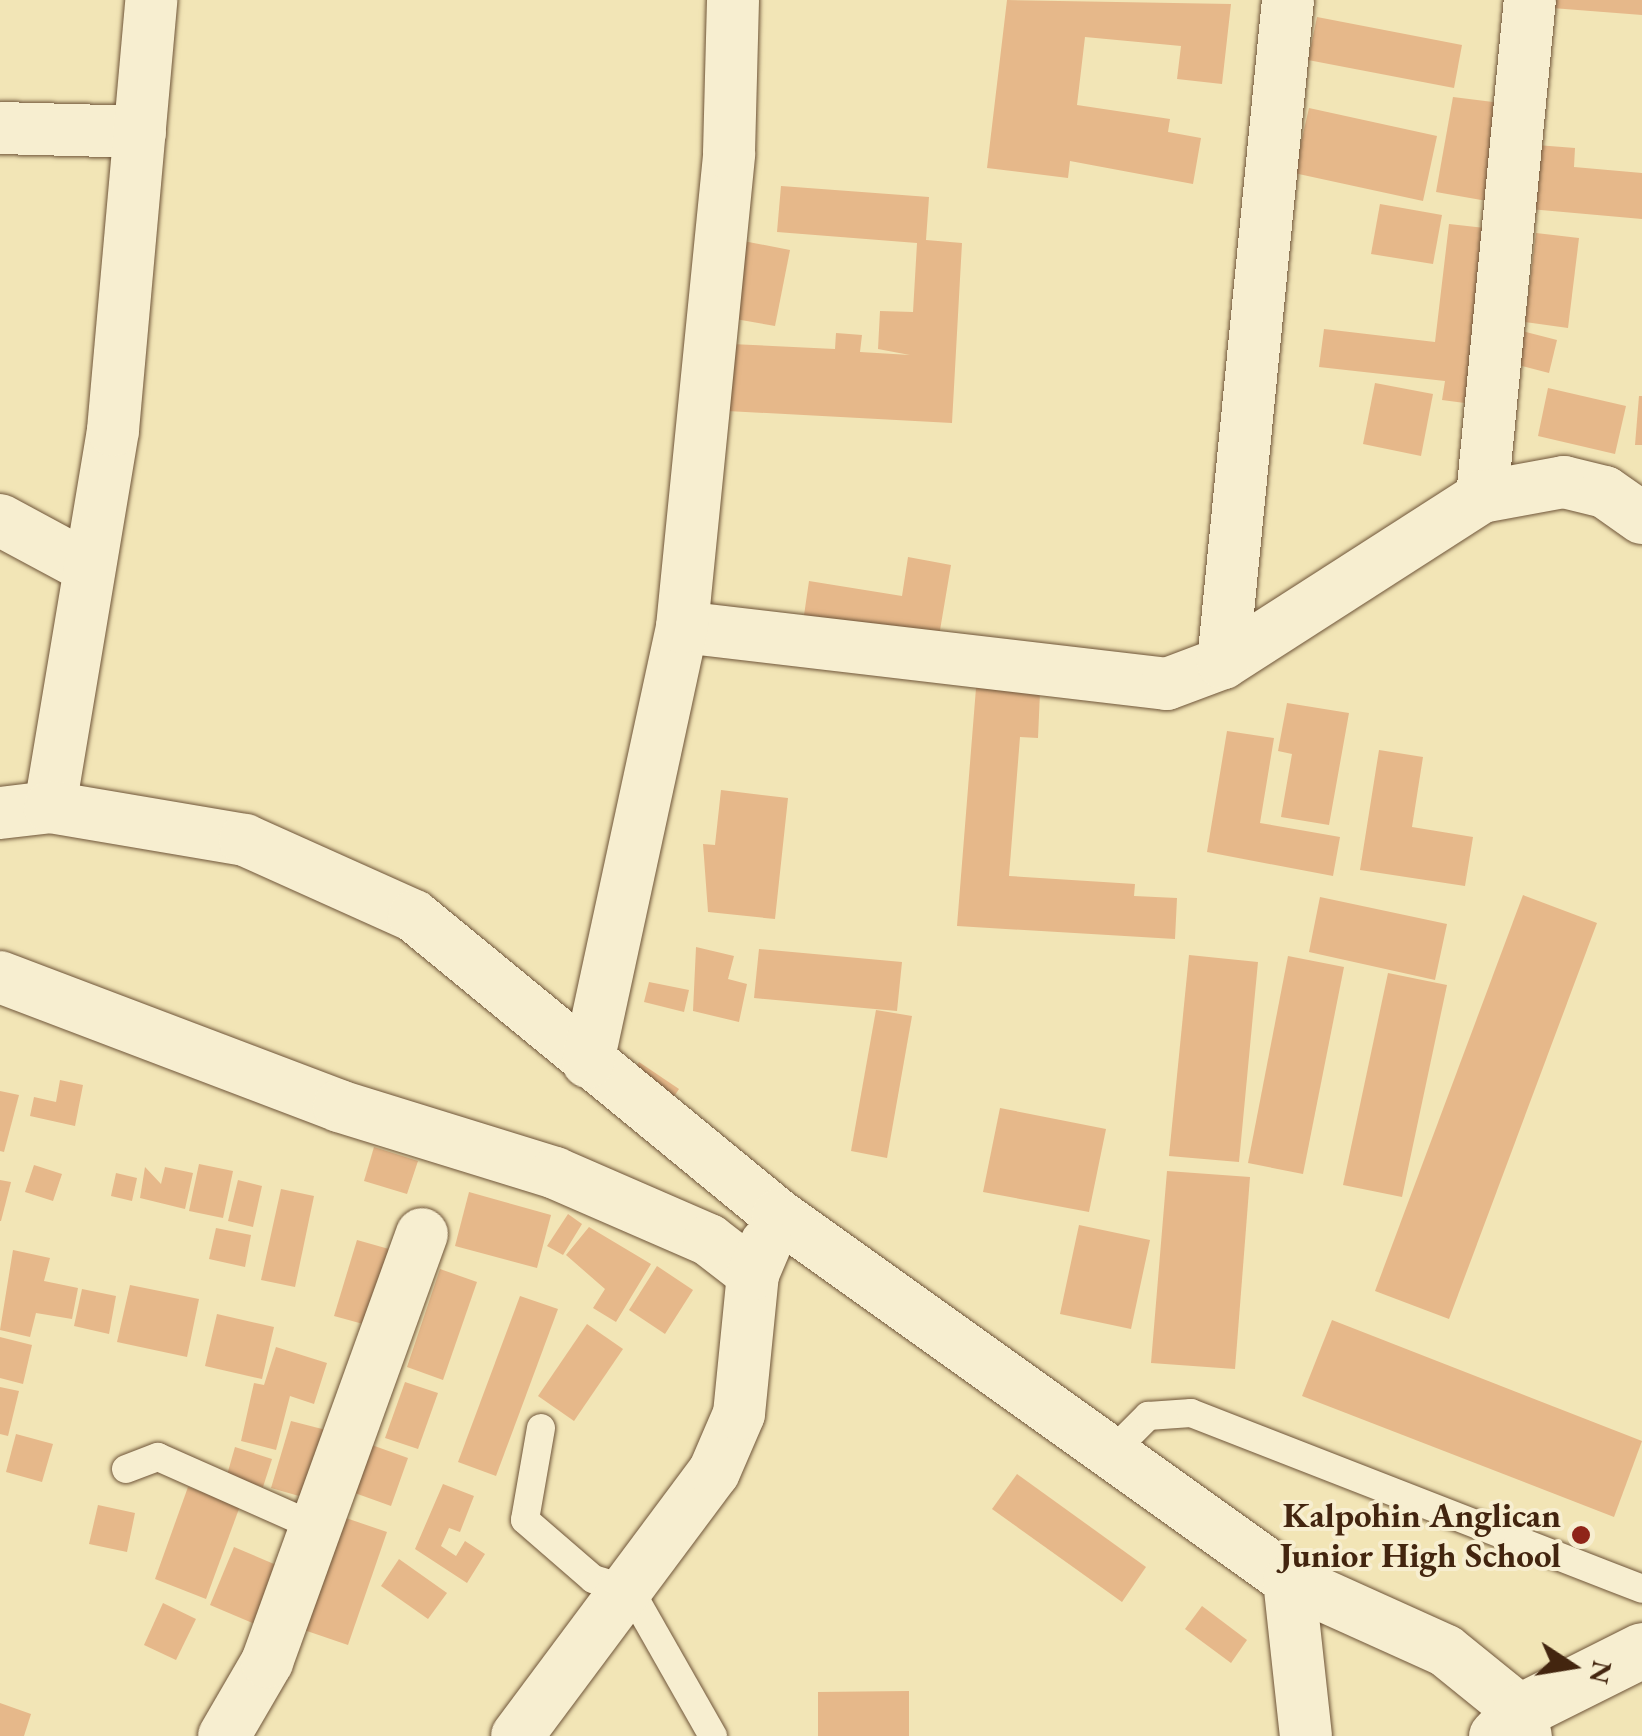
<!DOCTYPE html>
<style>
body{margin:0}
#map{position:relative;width:1642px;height:1736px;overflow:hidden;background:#f2e5b6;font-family:"EB Garamond",serif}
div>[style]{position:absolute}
.building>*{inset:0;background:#e6b88a}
.roads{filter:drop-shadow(0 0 2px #6f5539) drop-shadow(0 0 2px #6f5539)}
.service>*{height:28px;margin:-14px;padding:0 14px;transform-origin:14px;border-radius:14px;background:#f7eed0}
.minor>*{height:52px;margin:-26px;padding:0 26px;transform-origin:26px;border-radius:26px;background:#f7eed0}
.tertiary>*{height:55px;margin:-27.5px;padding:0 27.5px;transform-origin:27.5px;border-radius:27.5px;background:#f7eed0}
.dots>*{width:28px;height:28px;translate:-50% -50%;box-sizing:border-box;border:5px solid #f7eed0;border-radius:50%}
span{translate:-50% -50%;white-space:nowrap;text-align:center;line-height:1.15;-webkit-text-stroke:8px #f7eed0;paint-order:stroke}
.poi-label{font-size:35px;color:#43250f;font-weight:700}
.right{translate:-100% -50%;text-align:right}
.north{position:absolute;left:1522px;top:1616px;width:100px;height:100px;-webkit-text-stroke:8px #f7eed0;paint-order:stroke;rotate:102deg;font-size:28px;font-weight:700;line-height:40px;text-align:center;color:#43250f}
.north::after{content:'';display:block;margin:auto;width:35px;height:45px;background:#43250f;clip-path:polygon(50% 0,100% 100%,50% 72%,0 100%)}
</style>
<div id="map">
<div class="building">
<div style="clip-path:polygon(1007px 0,1231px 4px,1222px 84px,1177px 79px,1181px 46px,1085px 37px,1077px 105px,1170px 119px,1168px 132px,1201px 138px,1193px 184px,1070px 161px,1068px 178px,987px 168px)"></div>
<div style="clip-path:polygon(1552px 0,1642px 0,1642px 15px,1552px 8px)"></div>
<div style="clip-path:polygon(1317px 17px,1462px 45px,1454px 88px,1308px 60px)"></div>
<div style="clip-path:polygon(1453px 97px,1501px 103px,1487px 201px,1436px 192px)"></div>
<div style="clip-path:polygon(1309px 108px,1437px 136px,1423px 201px,1294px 173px)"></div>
<div style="clip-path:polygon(1524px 144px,1575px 148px,1574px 167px,1642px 173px,1642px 219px,1519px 208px)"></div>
<div style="clip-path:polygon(781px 186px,929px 197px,926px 240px,962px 243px,952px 423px,727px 411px,731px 344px,835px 349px,836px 333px,862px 335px,860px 352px,910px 355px,878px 349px,880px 311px,913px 312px,917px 243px,777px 232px)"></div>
<div style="clip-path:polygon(1380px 204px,1442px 215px,1433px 264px,1371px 254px)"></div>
<div style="clip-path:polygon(1449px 224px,1494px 229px,1480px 405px,1442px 400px,1445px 381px,1319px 367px,1324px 329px,1435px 342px)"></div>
<div style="clip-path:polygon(1536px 233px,1579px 238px,1568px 328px,1525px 322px)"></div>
<div style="clip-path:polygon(733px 239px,790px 250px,775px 326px,718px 316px)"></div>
<div style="clip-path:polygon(1522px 331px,1557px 340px,1549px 373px,1514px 364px)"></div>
<div style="clip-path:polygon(1375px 383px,1433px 394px,1421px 456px,1363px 444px)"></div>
<div style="clip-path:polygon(1548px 388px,1626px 406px,1615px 454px,1538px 436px)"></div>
<div style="clip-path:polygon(1639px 396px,1642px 396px,1642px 445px,1635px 445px)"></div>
<div style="clip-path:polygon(908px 557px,951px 565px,937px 648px,802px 629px,809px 581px,902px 596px)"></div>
<div style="clip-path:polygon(976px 688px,1040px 692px,1038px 738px,1020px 737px,1009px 876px,1135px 884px,1134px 896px,1177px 898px,1175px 939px,957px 926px)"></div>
<div style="clip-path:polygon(1287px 703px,1349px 713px,1329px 825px,1281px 817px,1292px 754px,1278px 751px)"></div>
<div style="clip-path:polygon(1227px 731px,1274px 738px,1260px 823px,1340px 837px,1333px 876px,1207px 852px)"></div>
<div style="clip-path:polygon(1379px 750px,1423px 757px,1412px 827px,1473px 837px,1465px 886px,1360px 870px)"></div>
<div style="clip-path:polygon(721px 790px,788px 798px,775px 919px,708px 912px,703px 844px,715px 845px)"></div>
<div style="clip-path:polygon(1523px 895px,1597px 923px,1449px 1319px,1375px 1291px)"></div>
<div style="clip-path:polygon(1320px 897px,1447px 924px,1435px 980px,1309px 952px)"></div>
<div style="clip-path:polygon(696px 947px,734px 956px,728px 979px,747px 984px,739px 1022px,693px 1011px)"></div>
<div style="clip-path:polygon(759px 949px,902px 962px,897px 1011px,754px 998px)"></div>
<div style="clip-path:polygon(1189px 955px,1258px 962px,1239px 1162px,1169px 1156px)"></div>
<div style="clip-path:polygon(1288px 956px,1344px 967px,1303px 1174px,1248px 1163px)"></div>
<div style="clip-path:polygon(1388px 973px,1447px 985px,1402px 1197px,1343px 1185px)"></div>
<div style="clip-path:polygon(649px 982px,689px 990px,684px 1012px,644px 1002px)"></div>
<div style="clip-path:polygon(876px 1010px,912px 1016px,887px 1158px,851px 1151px)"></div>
<div style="clip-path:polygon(639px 1062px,679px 1089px,663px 1113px,622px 1086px)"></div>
<div style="clip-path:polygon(60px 1080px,83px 1085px,75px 1126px,30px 1116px,34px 1097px,56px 1102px)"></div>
<div style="clip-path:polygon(0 1091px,19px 1095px,4px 1152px,0 1151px)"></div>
<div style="clip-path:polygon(1000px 1108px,1106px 1129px,1089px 1212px,983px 1192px)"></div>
<div style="clip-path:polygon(374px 1147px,418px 1161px,407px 1194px,364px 1181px)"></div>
<div style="clip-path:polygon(199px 1164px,233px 1171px,223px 1218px,189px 1211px)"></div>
<div style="clip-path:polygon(34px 1165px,62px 1174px,53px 1201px,25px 1192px)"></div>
<div style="clip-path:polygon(145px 1167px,161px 1184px,165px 1167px,193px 1173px,185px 1209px,140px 1198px)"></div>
<div style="clip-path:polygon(1167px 1171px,1250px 1177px,1235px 1369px,1151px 1363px)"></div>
<div style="clip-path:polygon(116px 1173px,137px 1178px,132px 1201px,111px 1196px)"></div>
<div style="clip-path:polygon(0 1180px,11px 1182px,1px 1221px,0 1221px)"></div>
<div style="clip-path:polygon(238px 1180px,262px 1186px,253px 1227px,228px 1221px)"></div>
<div style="clip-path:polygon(281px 1189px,314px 1196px,295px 1287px,261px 1280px)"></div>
<div style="clip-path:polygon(469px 1192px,551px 1215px,537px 1268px,455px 1246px)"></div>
<div style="clip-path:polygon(568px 1214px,582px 1224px,563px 1255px,547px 1246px)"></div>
<div style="clip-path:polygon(1079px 1225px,1150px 1240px,1131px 1329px,1060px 1314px)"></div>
<div style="clip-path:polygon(589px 1227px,651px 1264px,616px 1322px,593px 1308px,605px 1289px,566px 1255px)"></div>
<div style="clip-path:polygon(216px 1228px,251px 1235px,245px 1267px,209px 1259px)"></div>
<div style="clip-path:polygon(357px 1240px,396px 1251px,374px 1327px,334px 1316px)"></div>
<div style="clip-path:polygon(13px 1250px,50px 1258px,44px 1281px,78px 1288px,72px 1319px,36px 1313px,30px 1337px,0 1330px)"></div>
<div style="clip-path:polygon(657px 1266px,693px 1290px,665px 1334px,629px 1310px)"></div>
<div style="clip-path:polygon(440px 1269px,477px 1282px,443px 1380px,407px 1367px)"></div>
<div style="clip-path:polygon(130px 1285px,199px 1299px,187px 1357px,117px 1342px)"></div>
<div style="clip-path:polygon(82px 1289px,116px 1296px,109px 1334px,74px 1326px)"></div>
<div style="clip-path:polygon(520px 1296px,558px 1309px,496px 1476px,458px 1462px)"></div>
<div style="clip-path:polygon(217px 1314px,274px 1327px,262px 1379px,205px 1366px)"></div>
<div style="clip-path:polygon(1332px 1320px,1642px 1441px,1614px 1517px,1302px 1396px)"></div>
<div style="clip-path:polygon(587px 1324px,623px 1349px,574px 1421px,538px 1396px)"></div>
<div style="clip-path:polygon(0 1337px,32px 1345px,23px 1384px,0 1378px)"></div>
<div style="clip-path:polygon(276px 1347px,327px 1363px,314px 1404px,290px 1396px,276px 1450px,241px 1441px,254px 1383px,264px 1385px)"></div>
<div style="clip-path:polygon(405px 1382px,438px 1393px,418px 1449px,385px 1438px)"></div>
<div style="clip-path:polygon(0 1387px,19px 1391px,8px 1436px,0 1434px)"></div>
<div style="clip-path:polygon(291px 1421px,326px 1430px,306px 1498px,271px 1488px)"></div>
<div style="clip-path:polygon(16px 1434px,53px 1444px,42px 1482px,6px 1472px)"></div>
<div style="clip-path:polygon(369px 1444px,408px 1458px,391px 1506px,352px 1492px)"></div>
<div style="clip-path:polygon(235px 1447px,272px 1459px,263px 1487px,227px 1475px)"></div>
<div style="clip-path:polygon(1017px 1474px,1146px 1567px,1122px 1602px,992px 1509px)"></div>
<div style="clip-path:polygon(443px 1484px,474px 1496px,460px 1532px,449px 1528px,441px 1546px,456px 1556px,465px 1541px,485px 1554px,467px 1583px,415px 1549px)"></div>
<div style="clip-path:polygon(188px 1487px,240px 1506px,206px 1599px,155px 1579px)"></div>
<div style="clip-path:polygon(98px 1505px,135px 1513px,127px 1552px,89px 1544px)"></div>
<div style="clip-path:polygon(343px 1517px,387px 1532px,348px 1645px,304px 1630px)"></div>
<div style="clip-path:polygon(234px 1547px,281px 1567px,257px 1625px,210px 1605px)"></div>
<div style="clip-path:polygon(399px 1559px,447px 1593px,428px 1619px,381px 1586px)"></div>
<div style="clip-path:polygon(163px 1603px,196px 1619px,176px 1660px,144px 1645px)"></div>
<div style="clip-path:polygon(1202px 1606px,1247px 1640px,1231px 1663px,1185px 1629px)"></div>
<div style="clip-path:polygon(909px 1691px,909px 1736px,818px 1736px,818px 1692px)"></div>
<div style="clip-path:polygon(0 1703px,31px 1714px,24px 1736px,0 1736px)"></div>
</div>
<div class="roads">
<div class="service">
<div style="left:541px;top:1428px;width:93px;rotate:99.9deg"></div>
<div style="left:525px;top:1520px;width:90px;rotate:40.9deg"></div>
<div style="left:593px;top:1579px;width:39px;rotate:17deg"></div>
<div style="left:630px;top:1590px;width:168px;rotate:60.4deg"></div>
<div style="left:1115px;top:1449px;width:47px;rotate:-45deg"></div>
<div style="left:1148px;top:1416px;width:43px;rotate:-4deg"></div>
<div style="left:1191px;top:1413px;width:484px;rotate:21.3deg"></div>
<div style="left:126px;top:1469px;width:34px;rotate:-21deg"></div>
<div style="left:158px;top:1457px;width:173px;rotate:23.9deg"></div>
</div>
<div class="minor">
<div style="left:0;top:128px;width:140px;rotate:1.6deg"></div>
<div style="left:1482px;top:497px;width:499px;rotate:-84.5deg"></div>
<div style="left:0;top:520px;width:101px;rotate:28.3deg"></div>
<div style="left:682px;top:627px;width:488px;rotate:6.7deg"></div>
<div style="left:1167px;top:684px;width:60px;rotate:-20.6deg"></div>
<div style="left:1223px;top:663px;width:308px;rotate:-32.7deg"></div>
<div style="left:1482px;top:497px;width:83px;rotate:-10.4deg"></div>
<div style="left:1564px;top:482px;width:42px;rotate:13.7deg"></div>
<div style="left:1605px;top:492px;width:45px;rotate:35.1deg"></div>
<div style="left:1223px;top:663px;width:666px;rotate:-84.4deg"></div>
<div style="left:50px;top:807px;width:382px;rotate:-80.5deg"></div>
<div style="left:113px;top:430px;width:432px;rotate:-84.9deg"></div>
<div style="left:0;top:813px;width:50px;rotate:-6.8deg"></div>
<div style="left:50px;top:807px;width:198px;rotate:9.6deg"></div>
<div style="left:245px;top:840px;width:185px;rotate:24.2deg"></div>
<div style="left:414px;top:916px;width:471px;rotate:39.4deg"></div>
<div style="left:778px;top:1215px;width:628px;rotate:35.54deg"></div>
<div style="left:1289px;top:1580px;width:172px;rotate:24.3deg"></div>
<div style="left:1446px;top:1651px;width:95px;rotate:39deg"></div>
<div style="left:1520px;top:1711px;width:26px;rotate:77deg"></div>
<div style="left:0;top:977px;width:363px;rotate:20.8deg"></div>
<div style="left:339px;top:1106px;width:226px;rotate:17.2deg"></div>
<div style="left:555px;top:1173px;width:168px;rotate:23.5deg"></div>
<div style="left:709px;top:1240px;width:56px;rotate:37.7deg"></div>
<div style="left:588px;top:1062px;width:445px;rotate:-77.8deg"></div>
<div style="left:682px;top:627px;width:476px;rotate:-84.3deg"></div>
<div style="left:729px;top:153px;width:153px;rotate:-88.5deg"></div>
<div style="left:1289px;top:1580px;width:157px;rotate:83.8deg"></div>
<div style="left:224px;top:1736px;width:86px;rotate:-59.8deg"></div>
<div style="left:267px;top:1662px;width:455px;rotate:-70.1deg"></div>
<div style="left:517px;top:1736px;width:329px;rotate:-53.3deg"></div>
<div style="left:714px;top:1472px;width:63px;rotate:-66.7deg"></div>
<div style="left:739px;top:1414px;width:141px;rotate:-84.3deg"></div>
<div style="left:753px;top:1274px;width:33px;rotate:-67deg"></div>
</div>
<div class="tertiary">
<div style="left:1496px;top:1736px;width:35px;rotate:-46deg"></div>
<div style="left:1520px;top:1711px;width:136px;rotate:-26.6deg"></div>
</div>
</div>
<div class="dots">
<div style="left:1581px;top:1535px;background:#8f2418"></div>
</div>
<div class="poi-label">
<span class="right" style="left:1561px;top:1535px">Kalpohin Anglican<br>Junior High School</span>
</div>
<div class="north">N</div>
</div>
